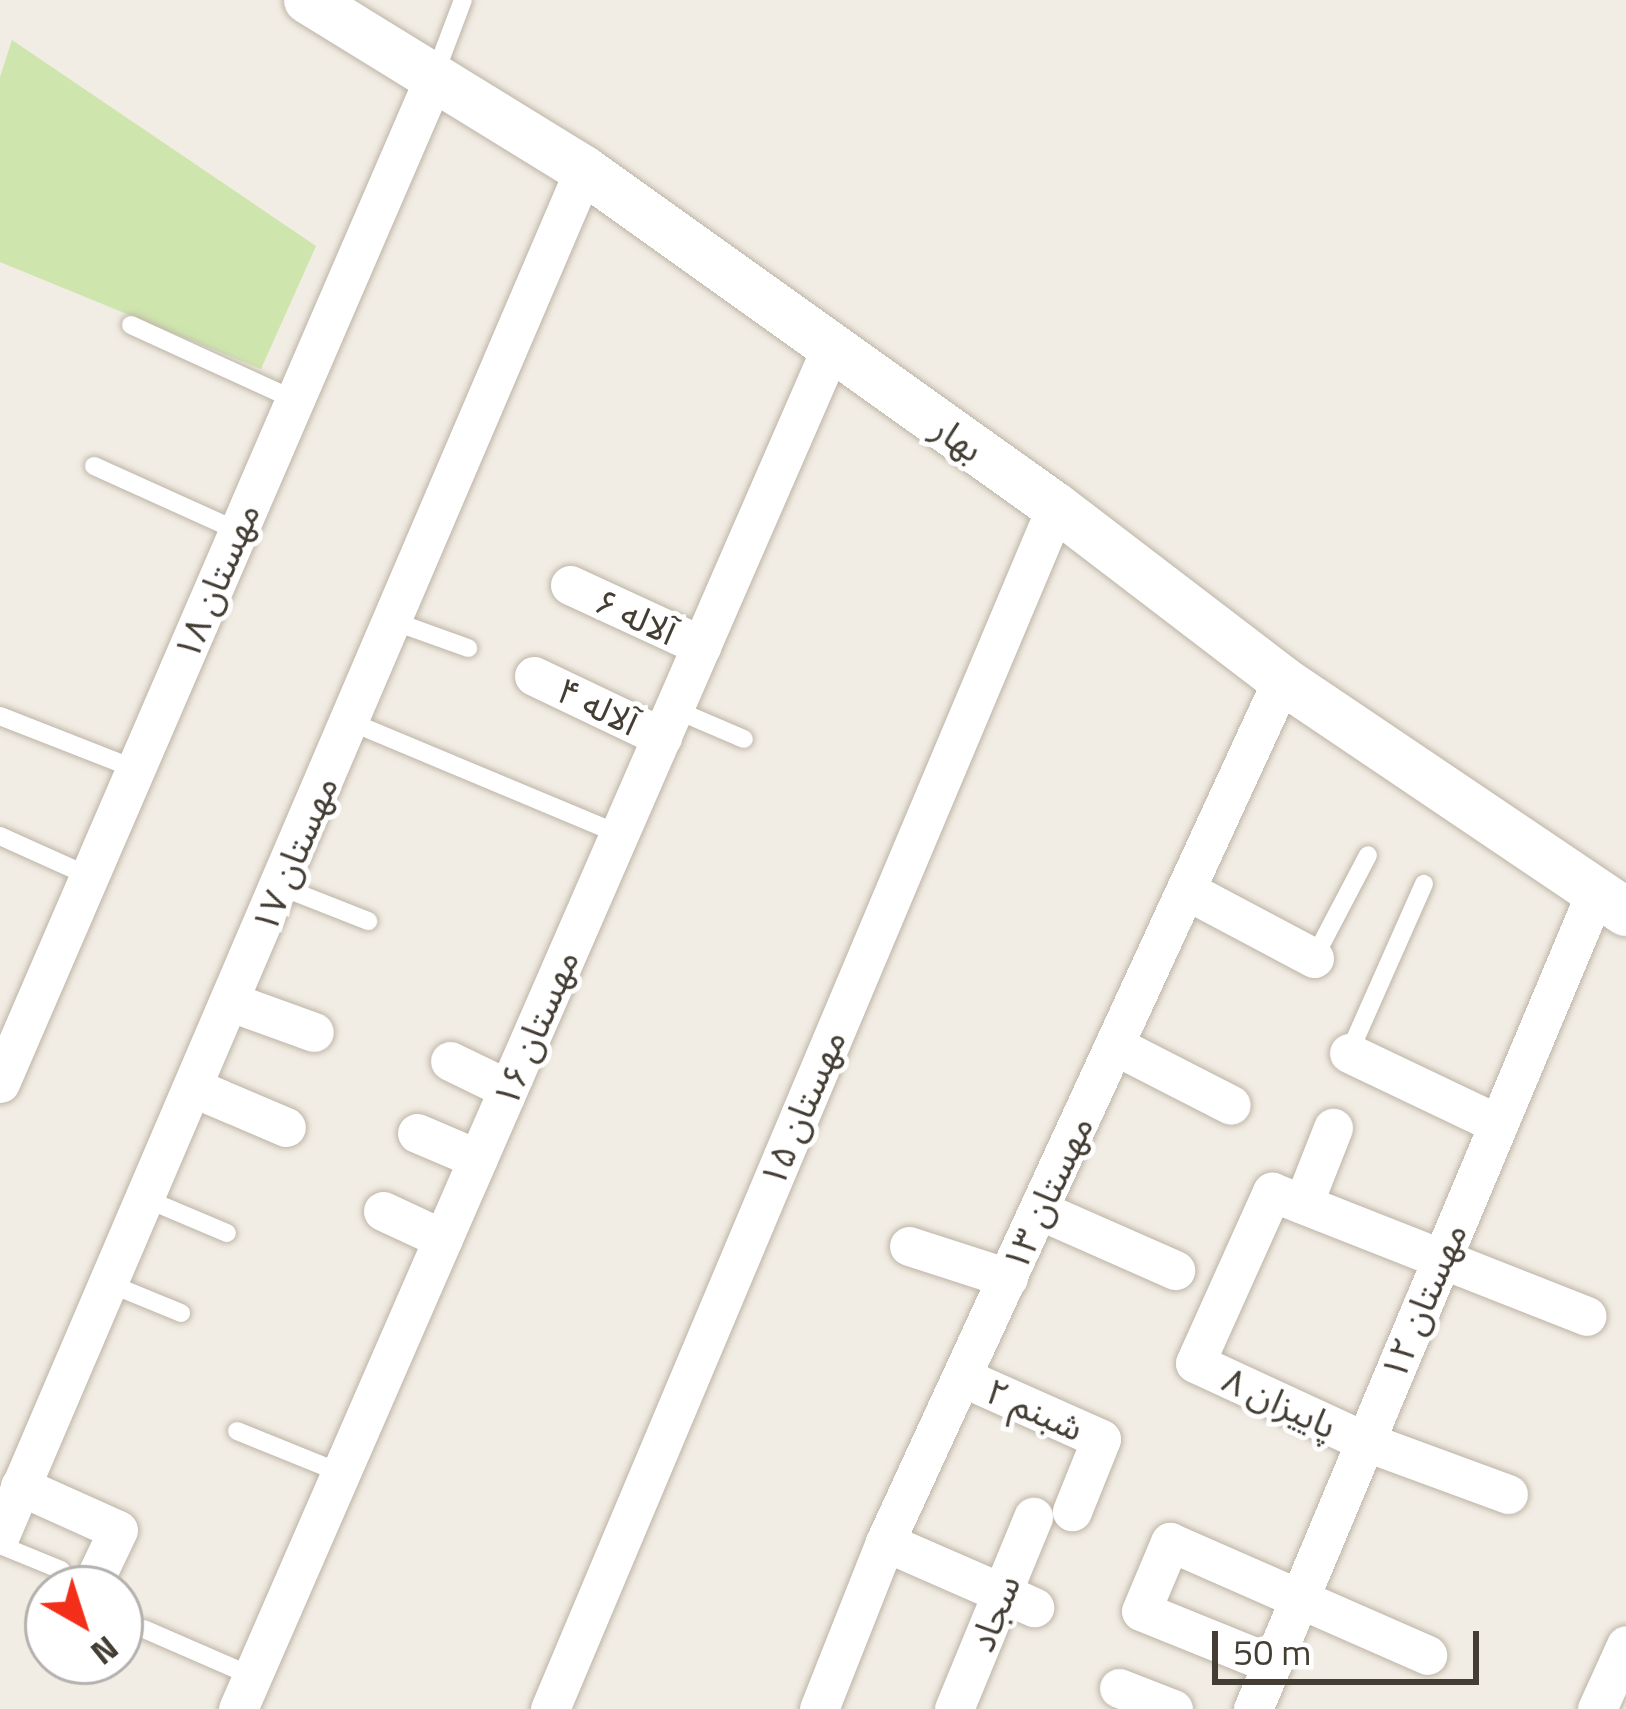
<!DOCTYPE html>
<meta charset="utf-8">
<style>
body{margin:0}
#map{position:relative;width:1626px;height:1709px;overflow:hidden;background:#f2ede4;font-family:"Titillium Web","Noto Sans Arabic",sans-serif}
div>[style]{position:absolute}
.green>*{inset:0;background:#cfe5ae}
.roads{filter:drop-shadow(0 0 3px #bdb4a7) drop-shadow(0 0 3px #bdb4a7)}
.service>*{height:18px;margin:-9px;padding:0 9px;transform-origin:9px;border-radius:9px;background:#fff}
.minor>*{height:39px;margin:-19.5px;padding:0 19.5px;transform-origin:19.5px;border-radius:19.5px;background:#fff}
.tertiary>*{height:48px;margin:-24px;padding:0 24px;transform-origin:24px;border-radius:24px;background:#fff}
span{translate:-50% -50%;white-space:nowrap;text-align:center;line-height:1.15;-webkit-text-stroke:10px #fff;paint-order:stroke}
.street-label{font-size:36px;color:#433d34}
.north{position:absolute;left:24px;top:1565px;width:120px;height:120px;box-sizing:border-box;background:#fff;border:3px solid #b4b1ae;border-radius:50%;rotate:141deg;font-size:33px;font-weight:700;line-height:48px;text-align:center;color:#433d34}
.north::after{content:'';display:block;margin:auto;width:42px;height:54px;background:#f42f19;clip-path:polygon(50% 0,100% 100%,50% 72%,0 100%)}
.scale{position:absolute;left:1212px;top:1631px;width:267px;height:54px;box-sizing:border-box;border:6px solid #433d34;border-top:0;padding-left:15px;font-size:36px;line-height:42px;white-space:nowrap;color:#433d34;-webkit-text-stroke:9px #fff;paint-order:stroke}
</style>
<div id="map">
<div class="green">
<div style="clip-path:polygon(12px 40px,316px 246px,261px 369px,0 262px,0 77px)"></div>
</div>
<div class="roads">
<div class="service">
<div style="left:435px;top:74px;width:79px;rotate:-69.3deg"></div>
<div style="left:131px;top:325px;width:180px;rotate:24.6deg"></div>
<div style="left:94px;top:466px;width:158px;rotate:24.3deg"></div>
<div style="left:393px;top:621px;width:80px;rotate:19.8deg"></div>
<div style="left:674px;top:709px;width:76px;rotate:23.2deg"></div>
<div style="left:0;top:716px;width:145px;rotate:21.4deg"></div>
<div style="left:351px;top:722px;width:290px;rotate:22.7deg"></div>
<div style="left:0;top:836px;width:98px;rotate:24.2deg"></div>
<div style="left:279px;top:886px;width:96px;rotate:21.5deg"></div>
<div style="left:1314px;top:958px;width:116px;rotate:-62.3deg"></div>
<div style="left:1349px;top:1053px;width:185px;rotate:-66.1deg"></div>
<div style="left:144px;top:1198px;width:90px;rotate:22.9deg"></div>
<div style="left:108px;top:1283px;width:79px;rotate:22.3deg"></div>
<div style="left:237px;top:1431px;width:112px;rotate:22deg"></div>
<div style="left:0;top:1545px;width:66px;rotate:22.3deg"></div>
<div style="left:144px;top:1629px;width:118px;rotate:23.5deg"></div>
</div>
<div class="minor">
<div style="left:570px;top:585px;width:145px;rotate:24.8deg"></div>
<div style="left:534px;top:676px;width:142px;rotate:25.5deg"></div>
<div style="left:1186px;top:890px;width:145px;rotate:28deg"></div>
<div style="left:231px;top:1002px;width:88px;rotate:19.9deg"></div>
<div style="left:1114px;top:1045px;width:131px;rotate:27.1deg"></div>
<div style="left:1349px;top:1053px;width:165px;rotate:25.5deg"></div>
<div style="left:450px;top:1061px;width:64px;rotate:25.8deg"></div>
<div style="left:0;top:1083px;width:1092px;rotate:-66.65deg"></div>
<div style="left:192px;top:1087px;width:102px;rotate:23.1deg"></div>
<div style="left:417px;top:1133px;width:66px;rotate:23.1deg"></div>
<div style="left:1303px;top:1204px;width:82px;rotate:-68.5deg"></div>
<div style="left:1039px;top:1210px;width:149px;rotate:23.8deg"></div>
<div style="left:383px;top:1211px;width:66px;rotate:25deg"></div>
<div style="left:909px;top:1246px;width:104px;rotate:17.9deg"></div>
<div style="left:962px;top:1377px;width:152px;rotate:24deg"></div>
<div style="left:1101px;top:1439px;width:78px;rotate:111.9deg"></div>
<div style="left:20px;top:1486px;width:107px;rotate:24.2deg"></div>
<div style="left:118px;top:1530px;width:65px;rotate:115.4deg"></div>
<div style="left:1508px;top:1494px;width:153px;rotate:-159.8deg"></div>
<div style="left:1364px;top:1441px;width:186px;rotate:-155.2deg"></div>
<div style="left:1195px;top:1363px;width:188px;rotate:-65.8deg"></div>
<div style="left:1272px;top:1192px;width:338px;rotate:21.5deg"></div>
<div style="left:0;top:1535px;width:1485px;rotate:-66.84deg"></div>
<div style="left:885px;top:1542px;width:163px;rotate:23.6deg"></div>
<div style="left:1272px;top:1664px;width:141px;rotate:-158deg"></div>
<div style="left:1141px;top:1611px;width:75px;rotate:-67.2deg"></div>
<div style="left:1170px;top:1542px;width:281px;rotate:23.7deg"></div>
<div style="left:1119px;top:1688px;width:58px;rotate:21.3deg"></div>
<div style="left:238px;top:1709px;width:1485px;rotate:-66.46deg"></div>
<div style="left:550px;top:1709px;width:1304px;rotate:-67.17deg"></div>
<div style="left:819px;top:1709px;width:180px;rotate:-68.4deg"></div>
<div style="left:885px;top:1542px;width:949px;rotate:-65.27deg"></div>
<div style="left:954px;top:1709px;width:208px;rotate:-67.6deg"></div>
<div style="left:1253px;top:1709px;width:884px;rotate:-67.24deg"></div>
<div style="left:1597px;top:1709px;width:70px;rotate:-65.6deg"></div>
</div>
<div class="tertiary">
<div style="left:308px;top:0;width:324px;rotate:31.6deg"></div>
<div style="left:584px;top:170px;width:580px;rotate:35.53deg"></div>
<div style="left:1056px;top:507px;width:285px;rotate:37.4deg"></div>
<div style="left:1282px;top:680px;width:415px;rotate:34deg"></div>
</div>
</div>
<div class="street-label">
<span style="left:958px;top:438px;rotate:35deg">بهار</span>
<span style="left:216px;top:581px;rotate:-67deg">مهستان ۱۸</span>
<span style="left:636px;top:616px;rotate:25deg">آلاله ۶</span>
<span style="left:598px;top:706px;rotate:26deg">آلاله ۴</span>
<span style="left:294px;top:854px;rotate:-67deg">مهستان ۱۷</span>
<span style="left:535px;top:1028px;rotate:-67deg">مهستان ۱۶</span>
<span style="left:802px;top:1108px;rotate:-67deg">مهستان ۱۵</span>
<span style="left:1047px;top:1193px;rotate:-65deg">مهستان ۱۳</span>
<span style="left:1423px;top:1301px;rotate:-67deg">مهستان ۱۲</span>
<span style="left:1280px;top:1402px;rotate:25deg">پاییزان ۸</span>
<span style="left:1035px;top:1409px;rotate:24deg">شبنم ۲</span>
<span style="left:994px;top:1613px;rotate:-68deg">سجاد</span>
</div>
<div class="north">N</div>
<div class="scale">50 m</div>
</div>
